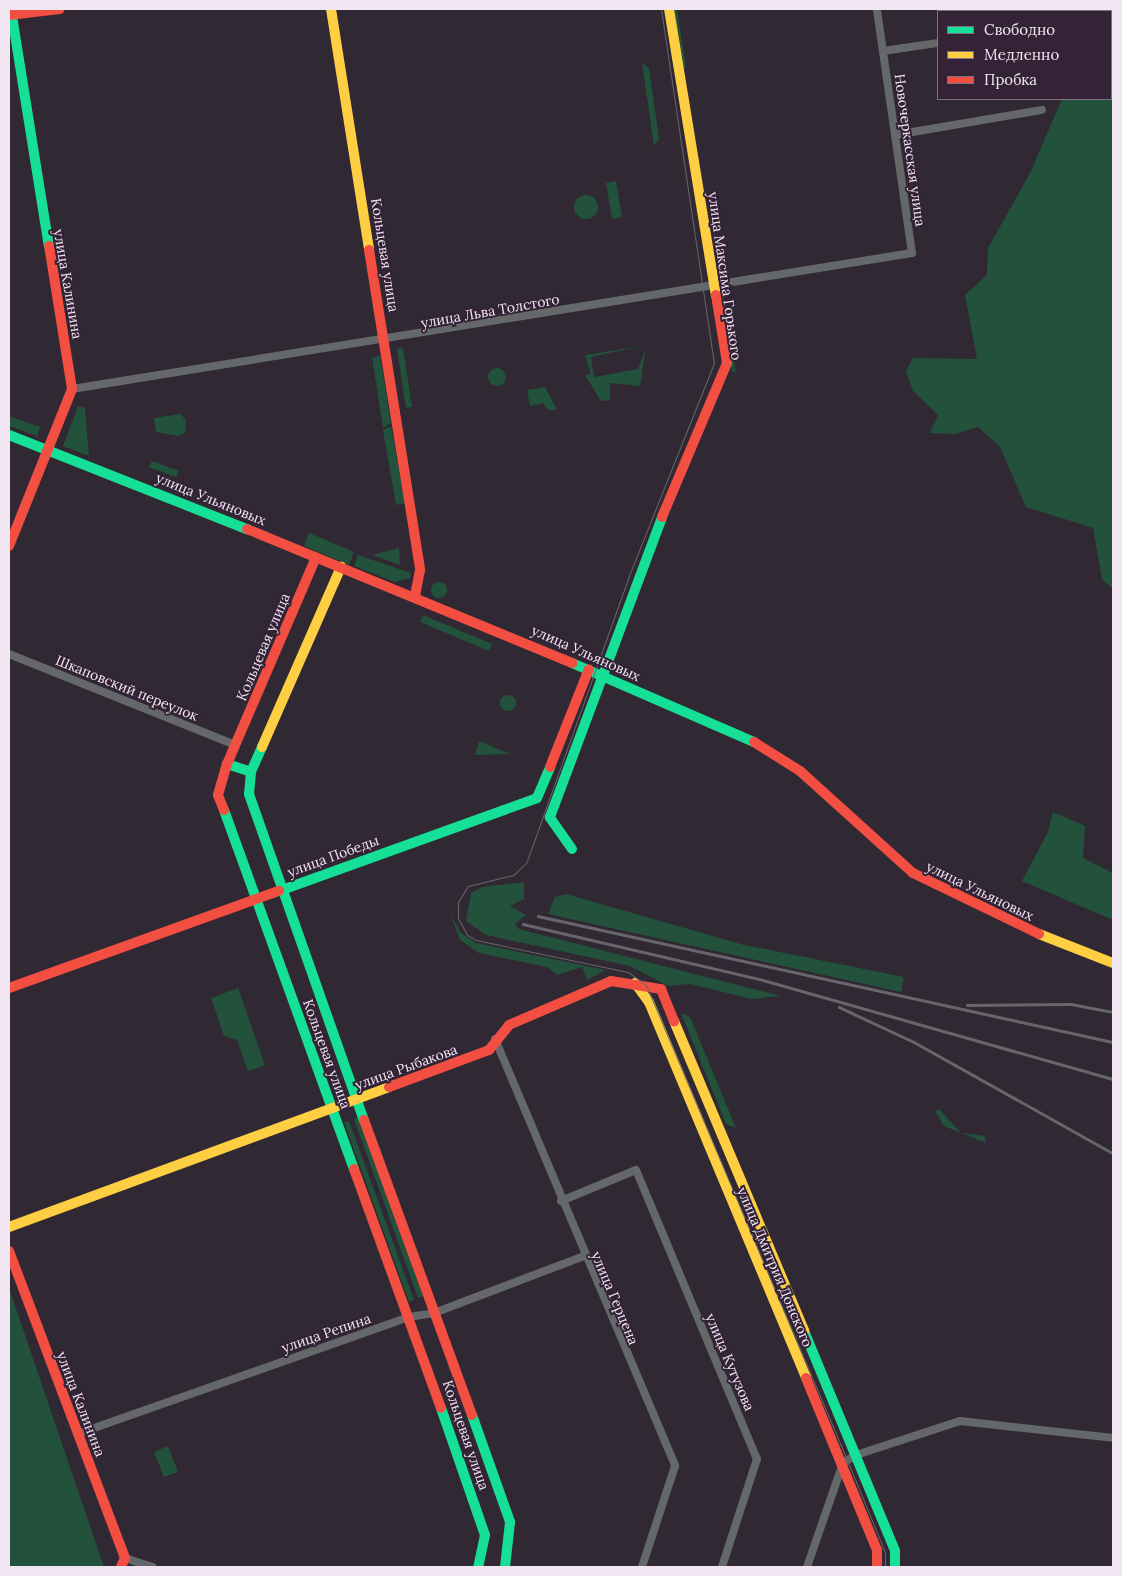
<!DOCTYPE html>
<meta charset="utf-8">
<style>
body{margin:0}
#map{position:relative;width:1122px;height:1576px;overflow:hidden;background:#302832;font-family:Lora,serif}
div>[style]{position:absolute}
.green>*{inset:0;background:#22523c}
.round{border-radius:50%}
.street>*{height:8px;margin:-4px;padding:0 4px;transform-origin:4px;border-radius:4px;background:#65686a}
.fast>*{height:10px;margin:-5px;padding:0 5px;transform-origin:5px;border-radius:5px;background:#16e098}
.slow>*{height:10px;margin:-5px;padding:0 5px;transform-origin:5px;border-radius:5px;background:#ffcf43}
.jam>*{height:10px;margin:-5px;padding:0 5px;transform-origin:5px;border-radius:5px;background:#f24e42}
.tram>*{height:1px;margin:-0.5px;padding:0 0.5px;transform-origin:0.5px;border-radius:0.5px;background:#67666c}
.rail>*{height:2.5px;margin:-1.25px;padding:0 1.25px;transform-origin:1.25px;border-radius:1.25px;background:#67666c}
span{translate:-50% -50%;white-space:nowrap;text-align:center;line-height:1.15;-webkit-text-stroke:4px #342337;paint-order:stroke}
.street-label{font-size:14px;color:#f2e6f3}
.frame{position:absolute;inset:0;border:10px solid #f2e6f3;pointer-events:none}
.legend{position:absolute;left:937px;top:10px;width:175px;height:90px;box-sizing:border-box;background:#342337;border:1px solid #807182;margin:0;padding:6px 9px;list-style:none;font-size:15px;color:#f2e6f3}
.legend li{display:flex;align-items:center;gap:10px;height:25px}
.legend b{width:25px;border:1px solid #807182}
</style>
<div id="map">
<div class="green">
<div style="clip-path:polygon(673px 9px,677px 9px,686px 68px,681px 66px)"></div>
<div style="clip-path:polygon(1061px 9px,1113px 9px,1113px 589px,1102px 579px,1093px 528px,1026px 507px,1000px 447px,978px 427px,955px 434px,930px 433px,938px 415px,913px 391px,906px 371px,913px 358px,977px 359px,965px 295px,987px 275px,988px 248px,1030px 173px,1062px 99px,1111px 99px,1111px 11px)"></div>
<div style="clip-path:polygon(642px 63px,649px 68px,659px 139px,654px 146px)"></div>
<div style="clip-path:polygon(616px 181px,622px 217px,612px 219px,606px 183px)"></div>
<div class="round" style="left:574px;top:195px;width:24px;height:24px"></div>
<div style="clip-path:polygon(719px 290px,723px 290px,736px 373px,732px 371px)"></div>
<div style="clip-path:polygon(642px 346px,591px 357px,594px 377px,638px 369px,646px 348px,640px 386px,610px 383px,610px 400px,601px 401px,585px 375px,591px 374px,585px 355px)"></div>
<div style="clip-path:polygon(403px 348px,412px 407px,406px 408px,397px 349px)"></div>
<div style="clip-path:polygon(380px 356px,391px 423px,383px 428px,372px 357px)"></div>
<div class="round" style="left:488px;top:368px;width:18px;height:18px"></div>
<div style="clip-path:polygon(545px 387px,556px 408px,555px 410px,548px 410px,543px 403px,530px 406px,527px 390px)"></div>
<div style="clip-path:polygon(78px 406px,85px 408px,89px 456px,63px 446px)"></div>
<div style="clip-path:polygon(180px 414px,186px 420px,185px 433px,178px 436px,156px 432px,154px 418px)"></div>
<div style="clip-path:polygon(9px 416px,40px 427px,37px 436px,9px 426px)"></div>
<div style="clip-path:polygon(391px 426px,405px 503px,396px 505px,383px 430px)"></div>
<div style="clip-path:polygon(152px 461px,179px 471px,176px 477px,149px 467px)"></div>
<div style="clip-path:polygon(309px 533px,354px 552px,349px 565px,304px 546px)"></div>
<div style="clip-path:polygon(399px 548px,400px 565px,372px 555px)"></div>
<div style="clip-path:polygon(358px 555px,411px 573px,410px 578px,395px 582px,354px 566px)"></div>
<div class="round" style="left:431px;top:582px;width:16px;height:16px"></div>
<div style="clip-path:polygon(423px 615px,492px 644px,489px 651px,420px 622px)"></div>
<div class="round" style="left:500px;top:695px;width:16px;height:16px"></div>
<div style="clip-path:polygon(479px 741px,510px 754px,475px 755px)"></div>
<div style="clip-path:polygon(1053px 812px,1085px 826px,1083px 858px,1113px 873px,1113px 920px,1022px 881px,1048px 832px)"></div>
<div style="clip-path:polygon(524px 882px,524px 899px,510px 906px,526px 915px,515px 924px,519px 929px,781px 996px,752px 999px,690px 984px,668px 986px,630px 966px,486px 935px,466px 921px,471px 893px,482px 887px)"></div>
<div style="clip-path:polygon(566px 894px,744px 945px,904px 977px,901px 992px,548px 914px,555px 897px)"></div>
<div style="clip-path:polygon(451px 915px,461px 933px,476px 943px,606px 970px,587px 980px,582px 967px,557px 975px,547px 967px,479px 953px,460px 940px)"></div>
<div style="clip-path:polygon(238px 988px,265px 1065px,248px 1071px,237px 1040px,224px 1036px,211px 998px)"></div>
<div style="clip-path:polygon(681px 1013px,690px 1017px,736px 1128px,726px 1124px)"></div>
<div style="clip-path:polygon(939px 1109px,961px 1133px,985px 1136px,986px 1143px,944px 1126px,935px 1111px)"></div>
<div style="clip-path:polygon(358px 1117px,423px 1296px,418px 1298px,354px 1119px)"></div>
<div style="clip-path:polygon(349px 1121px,414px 1300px,409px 1302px,344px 1122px)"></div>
<div style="clip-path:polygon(9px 1288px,104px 1567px,9px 1567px)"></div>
<div style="clip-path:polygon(168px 1446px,178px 1472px,164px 1477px,154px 1452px)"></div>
</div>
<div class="street">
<div style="left:1094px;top:11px;width:3px;rotate:-45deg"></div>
<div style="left:883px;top:51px;width:56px;rotate:-8.3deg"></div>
<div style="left:895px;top:135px;width:149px;rotate:-9.7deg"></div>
<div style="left:72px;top:389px;width:851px;rotate:-9.2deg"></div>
<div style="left:912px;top:253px;width:246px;rotate:-98.2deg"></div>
<div style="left:9px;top:654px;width:244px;rotate:21.9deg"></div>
<div style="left:495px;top:1039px;width:463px;rotate:67.1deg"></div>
<div style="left:675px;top:1466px;width:106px;rotate:108.1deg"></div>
<div style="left:561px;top:1201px;width:81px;rotate:-22.5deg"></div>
<div style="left:636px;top:1170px;width:313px;rotate:67.3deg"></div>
<div style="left:757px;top:1459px;width:114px;rotate:108deg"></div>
<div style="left:77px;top:1434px;width:352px;rotate:-19.4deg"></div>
<div style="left:409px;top:1317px;width:25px;rotate:-9deg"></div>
<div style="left:434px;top:1313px;width:160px;rotate:-20.8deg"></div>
<div style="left:125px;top:1558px;width:29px;rotate:18deg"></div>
<div style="left:807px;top:1567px;width:110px;rotate:-70.9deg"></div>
<div style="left:843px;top:1463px;width:15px;rotate:-32deg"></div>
<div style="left:856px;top:1455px;width:109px;rotate:-18.1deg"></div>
<div style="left:960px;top:1421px;width:154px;rotate:6.3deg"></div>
</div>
<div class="fast">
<div style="left:12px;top:16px;width:233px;rotate:80.9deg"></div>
<div style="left:9px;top:435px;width:256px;rotate:21.6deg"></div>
<div style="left:572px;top:663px;width:198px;rotate:23.5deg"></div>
<div style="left:262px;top:747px;width:27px;rotate:114deg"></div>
<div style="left:251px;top:772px;width:22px;rotate:95deg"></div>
<div style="left:249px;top:794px;width:346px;rotate:70.6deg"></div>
<div style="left:227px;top:764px;width:25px;rotate:18deg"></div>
<div style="left:224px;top:810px;width:382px;rotate:70.1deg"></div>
<div style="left:572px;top:849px;width:39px;rotate:-125deg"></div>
<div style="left:550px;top:817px;width:320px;rotate:-69.5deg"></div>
<div style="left:279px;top:891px;width:274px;rotate:-19.8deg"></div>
<div style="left:537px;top:798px;width:34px;rotate:-67deg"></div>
<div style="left:804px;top:1331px;width:238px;rotate:67.5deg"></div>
<div style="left:895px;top:1551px;width:16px;rotate:90deg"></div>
<div style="left:441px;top:1408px;width:134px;rotate:70.9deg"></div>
<div style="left:485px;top:1535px;width:33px;rotate:102deg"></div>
<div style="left:472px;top:1415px;width:114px;rotate:70.4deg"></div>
<div style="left:510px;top:1522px;width:45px;rotate:96.3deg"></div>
</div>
<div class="slow">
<div style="left:331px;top:9px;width:244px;rotate:81deg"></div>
<div style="left:669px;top:9px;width:290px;rotate:80.7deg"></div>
<div style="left:262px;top:747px;width:197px;rotate:-66.3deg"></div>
<div style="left:1039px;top:934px;width:79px;rotate:21.4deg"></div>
<div style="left:635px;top:983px;width:24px;rotate:54deg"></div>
<div style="left:649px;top:1002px;width:407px;rotate:67.3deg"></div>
<div style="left:674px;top:1021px;width:336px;rotate:67.2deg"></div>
<div style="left:9px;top:1227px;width:405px;rotate:-20.2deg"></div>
</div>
<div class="jam">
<div style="left:9px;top:15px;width:51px;rotate:-6.7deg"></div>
<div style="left:369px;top:250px;width:324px;rotate:80.9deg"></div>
<div style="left:420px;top:570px;width:25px;rotate:101deg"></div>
<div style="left:662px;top:517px;width:167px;rotate:-67.1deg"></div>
<div style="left:727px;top:363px;width:69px;rotate:-99.2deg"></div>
<div style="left:247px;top:529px;width:352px;rotate:22.4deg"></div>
<div style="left:9px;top:546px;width:169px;rotate:-68.1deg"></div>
<div style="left:72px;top:389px;width:145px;rotate:-99.1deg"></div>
<div style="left:754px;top:742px;width:54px;rotate:32.2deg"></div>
<div style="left:800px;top:771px;width:152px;rotate:42.1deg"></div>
<div style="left:913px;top:873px;width:140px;rotate:25.8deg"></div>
<div style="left:550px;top:767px;width:105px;rotate:-68.3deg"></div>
<div style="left:224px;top:810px;width:16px;rotate:-112deg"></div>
<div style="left:218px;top:795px;width:32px;rotate:-74deg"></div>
<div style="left:227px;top:764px;width:225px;rotate:-66.7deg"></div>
<div style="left:9px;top:988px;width:287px;rotate:-19.8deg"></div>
<div style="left:389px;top:1087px;width:107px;rotate:-20.3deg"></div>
<div style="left:489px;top:1050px;width:32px;rotate:-51deg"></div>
<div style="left:509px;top:1025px;width:111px;rotate:-23.3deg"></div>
<div style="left:611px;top:981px;width:51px;rotate:9.1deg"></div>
<div style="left:661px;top:989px;width:35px;rotate:68deg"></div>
<div style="left:364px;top:1120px;width:314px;rotate:69.9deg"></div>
<div style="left:354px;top:1169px;width:254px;rotate:70deg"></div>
<div style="left:9px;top:1251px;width:328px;rotate:69.3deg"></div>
<div style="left:125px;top:1558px;width:10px;rotate:114deg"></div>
<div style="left:806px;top:1378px;width:186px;rotate:67.6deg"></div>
<div style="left:877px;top:1550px;width:17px;rotate:90deg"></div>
</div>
<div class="tram">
<div style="left:661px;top:9px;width:358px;rotate:81.5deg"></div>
<div style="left:714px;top:363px;width:229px;rotate:111.8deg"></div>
<div style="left:629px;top:576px;width:305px;rotate:109.7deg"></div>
<div style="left:526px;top:863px;width:18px;rotate:137deg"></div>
<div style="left:513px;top:875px;width:46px;rotate:166.3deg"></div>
<div style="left:468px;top:886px;width:19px;rotate:122deg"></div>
<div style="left:458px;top:902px;width:16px;rotate:90deg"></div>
<div style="left:458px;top:918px;width:19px;rotate:62deg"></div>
<div style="left:467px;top:935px;width:10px;rotate:29deg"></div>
<div style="left:476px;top:940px;width:155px;rotate:11.9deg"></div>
<div style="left:628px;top:972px;width:22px;rotate:36deg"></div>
<div style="left:646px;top:985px;width:516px;rotate:67.06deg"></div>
<div style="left:847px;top:1460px;width:100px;rotate:67.6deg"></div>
<div style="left:885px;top:1552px;width:15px;rotate:90deg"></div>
</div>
<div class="rail">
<div style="left:538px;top:916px;width:589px;rotate:12.36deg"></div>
<div style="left:523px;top:924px;width:246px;rotate:13.1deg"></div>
<div style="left:763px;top:980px;width:364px;rotate:15.8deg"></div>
<div style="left:967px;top:1005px;width:104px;rotate:-0.6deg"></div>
<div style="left:1071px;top:1004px;width:43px;rotate:10.8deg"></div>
<div style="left:839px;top:1007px;width:83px;rotate:25deg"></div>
<div style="left:914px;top:1042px;width:228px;rotate:29.2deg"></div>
</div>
<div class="street-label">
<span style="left:910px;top:150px;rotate:82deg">Новочеркасская улица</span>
<span style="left:385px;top:255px;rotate:81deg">Кольцевая улица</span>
<span style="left:725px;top:276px;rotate:82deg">улица Максима Горького</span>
<span style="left:68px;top:284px;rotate:80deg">улица Калинина</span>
<span style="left:490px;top:311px;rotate:-10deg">улица Льва Толстого</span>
<span style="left:211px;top:499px;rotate:22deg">улица Ульяновых</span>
<span style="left:263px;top:647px;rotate:-67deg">Кольцевая улица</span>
<span style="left:586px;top:653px;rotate:24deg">улица Ульяновых</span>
<span style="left:127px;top:688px;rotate:22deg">Шкаповский переулок</span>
<span style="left:333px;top:856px;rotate:-20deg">улица Победы</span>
<span style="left:980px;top:891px;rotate:26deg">улица Ульяновых</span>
<span style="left:327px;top:1054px;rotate:70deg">Кольцевая улица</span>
<span style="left:406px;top:1067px;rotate:-20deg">улица Рыбакова</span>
<span style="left:775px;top:1267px;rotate:67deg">улица Дмитрия Донского</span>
<span style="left:615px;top:1298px;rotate:67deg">улица Герцена</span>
<span style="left:326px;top:1333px;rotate:-19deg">улица Репина</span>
<span style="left:730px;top:1362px;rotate:67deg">улица Кутузова</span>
<span style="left:81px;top:1404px;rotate:69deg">улица Калинина</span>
<span style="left:466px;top:1435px;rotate:71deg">Кольцевая улица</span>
</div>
<div class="frame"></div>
<ul class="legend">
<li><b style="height:6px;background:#16e098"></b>Свободно</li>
<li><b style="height:6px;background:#ffcf43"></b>Медленно</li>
<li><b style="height:6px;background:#f24e42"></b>Пробка</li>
</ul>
</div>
